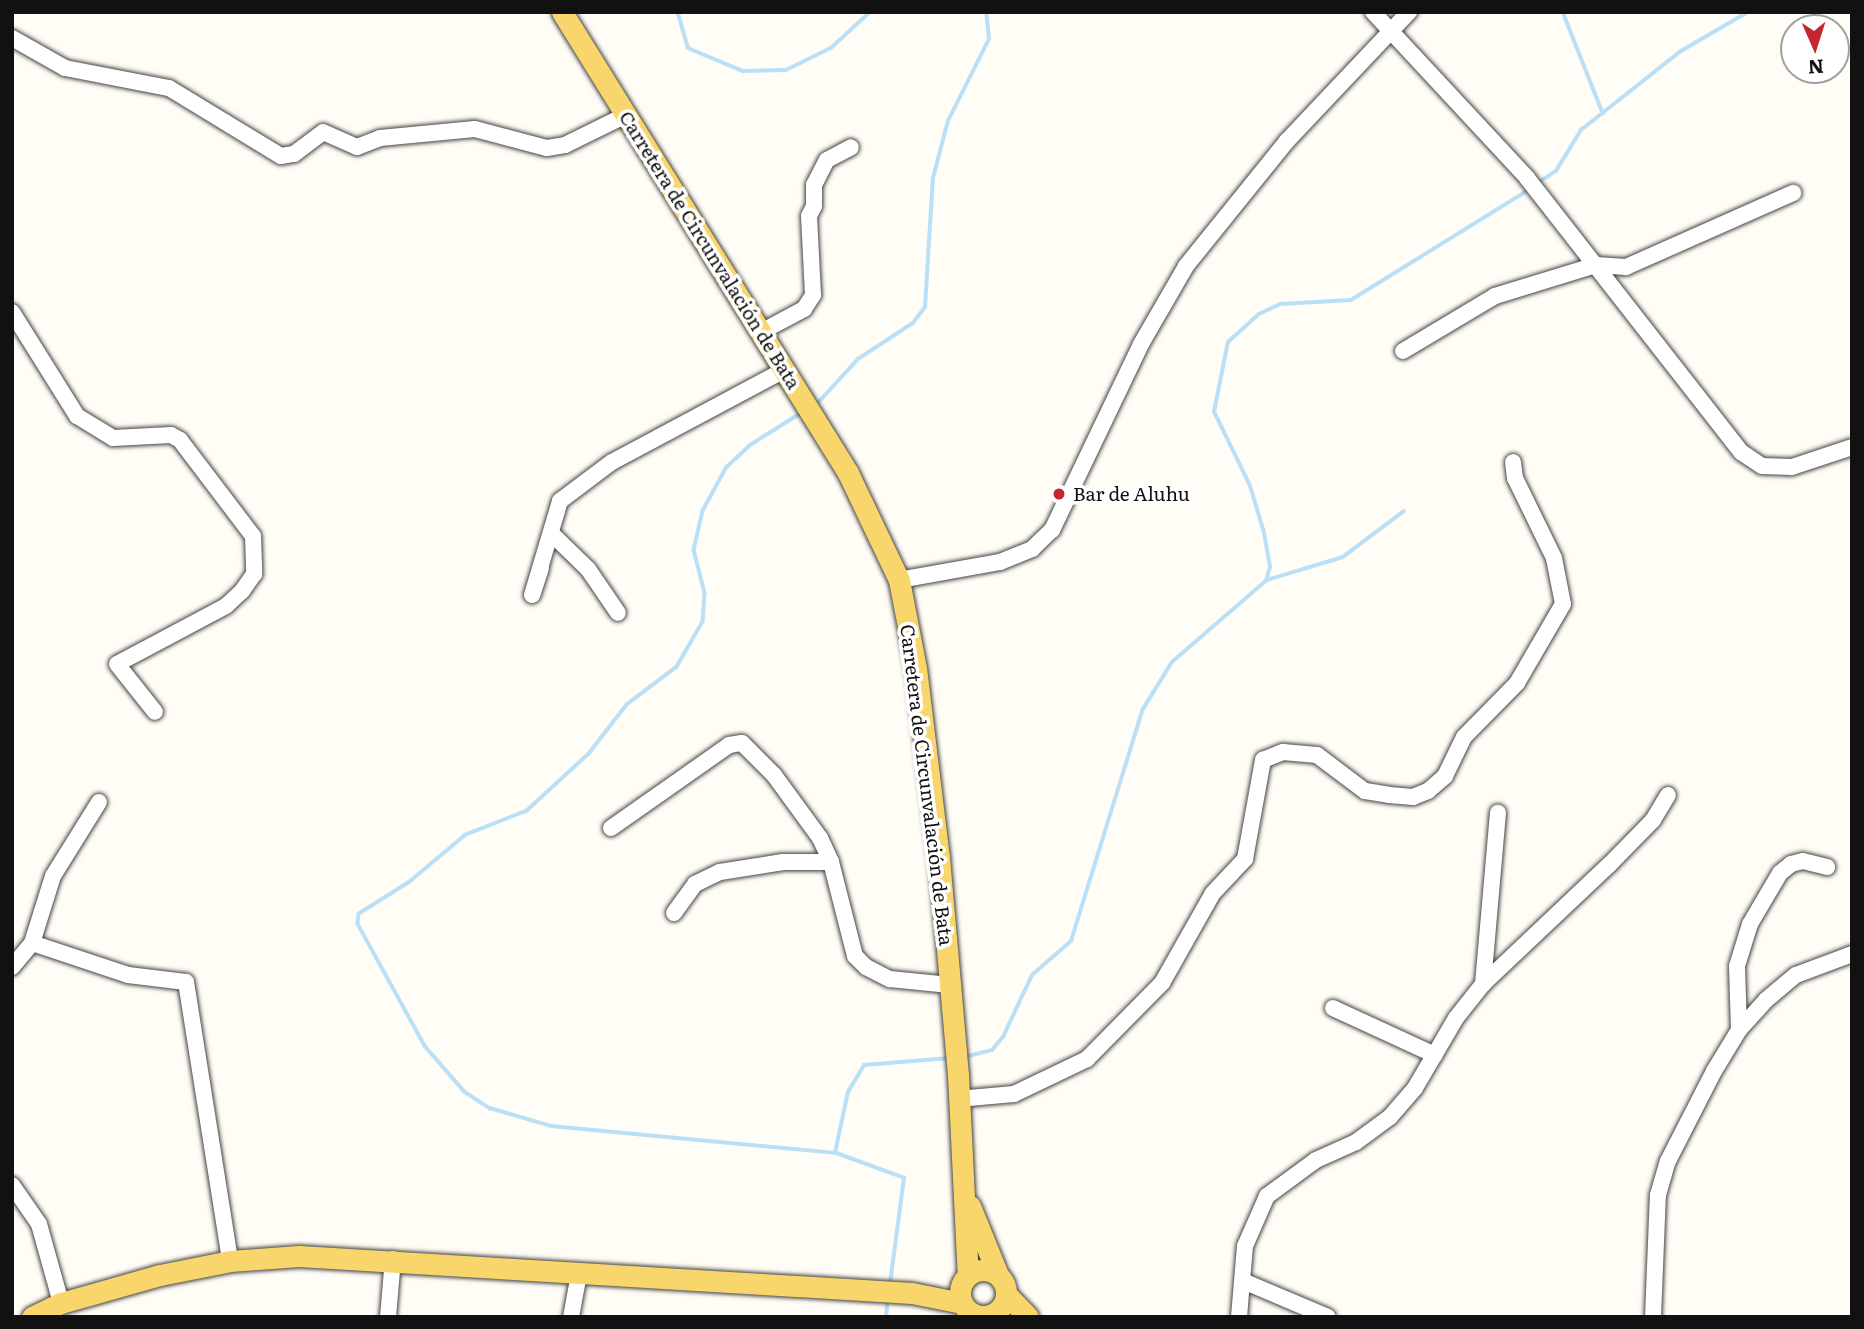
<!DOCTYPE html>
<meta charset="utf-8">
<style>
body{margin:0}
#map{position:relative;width:1864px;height:1329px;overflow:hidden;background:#fffdf5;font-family:Literata,serif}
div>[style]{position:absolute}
.stream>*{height:3.5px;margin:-1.75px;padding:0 1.75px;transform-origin:1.75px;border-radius:1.75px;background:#b9e0f7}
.roads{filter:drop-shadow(0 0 2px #444) drop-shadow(0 0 2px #444)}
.minor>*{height:16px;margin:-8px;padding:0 8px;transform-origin:8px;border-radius:8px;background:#fff}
.major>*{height:21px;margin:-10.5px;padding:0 10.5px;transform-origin:10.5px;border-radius:10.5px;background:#f9d66b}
.major>.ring{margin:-10.5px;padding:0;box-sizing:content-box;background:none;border:21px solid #f9d66b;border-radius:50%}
.dots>*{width:19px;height:19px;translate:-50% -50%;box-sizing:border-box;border:4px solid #fff;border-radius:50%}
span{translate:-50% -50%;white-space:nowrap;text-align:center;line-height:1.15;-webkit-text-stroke:7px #fff;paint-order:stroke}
.street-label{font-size:19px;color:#111}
.poi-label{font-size:19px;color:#111}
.left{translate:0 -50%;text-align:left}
.frame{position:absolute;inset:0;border:14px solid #111;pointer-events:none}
.north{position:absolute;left:1780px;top:14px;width:70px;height:70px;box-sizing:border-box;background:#fff;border:2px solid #a0a0a0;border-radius:50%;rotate:177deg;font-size:19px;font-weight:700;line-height:28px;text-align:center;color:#111}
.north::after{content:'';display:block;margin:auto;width:24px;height:32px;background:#c4262e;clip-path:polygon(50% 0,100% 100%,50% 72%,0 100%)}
</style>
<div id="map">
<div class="stream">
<div style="left:678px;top:12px;width:37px;rotate:74deg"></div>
<div style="left:688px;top:48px;width:60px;rotate:22.7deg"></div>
<div style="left:743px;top:71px;width:43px;rotate:-1.3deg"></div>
<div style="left:786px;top:70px;width:50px;rotate:-26.1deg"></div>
<div style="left:831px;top:48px;width:53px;rotate:-42.7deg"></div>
<div style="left:1563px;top:12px;width:109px;rotate:68.4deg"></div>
<div style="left:1536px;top:184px;width:24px;rotate:-33deg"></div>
<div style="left:1556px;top:171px;width:48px;rotate:-58.6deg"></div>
<div style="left:1581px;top:130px;width:127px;rotate:-38.3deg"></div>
<div style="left:1681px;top:51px;width:78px;rotate:-30.2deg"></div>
<div style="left:815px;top:406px;width:64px;rotate:-47.5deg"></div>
<div style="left:858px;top:359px;width:66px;rotate:-33.2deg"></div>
<div style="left:913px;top:323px;width:20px;rotate:-53deg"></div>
<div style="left:925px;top:307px;width:129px;rotate:-86.5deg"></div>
<div style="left:933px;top:178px;width:59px;rotate:-75.3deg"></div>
<div style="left:948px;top:121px;width:92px;rotate:-63.4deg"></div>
<div style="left:989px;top:39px;width:27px;rotate:-96deg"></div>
<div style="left:802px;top:413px;width:60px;rotate:147.9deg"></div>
<div style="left:751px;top:445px;width:33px;rotate:137deg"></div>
<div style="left:727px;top:467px;width:50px;rotate:118.6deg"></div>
<div style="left:703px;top:511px;width:40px;rotate:103deg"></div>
<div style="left:694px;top:550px;width:44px;rotate:75.7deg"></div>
<div style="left:705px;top:593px;width:29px;rotate:94deg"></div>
<div style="left:703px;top:622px;width:52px;rotate:120deg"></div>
<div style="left:677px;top:667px;width:63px;rotate:142.8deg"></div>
<div style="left:627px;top:705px;width:62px;rotate:127.8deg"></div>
<div style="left:589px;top:754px;width:84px;rotate:137.4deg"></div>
<div style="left:527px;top:811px;width:66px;rotate:158.5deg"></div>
<div style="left:466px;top:835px;width:73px;rotate:140deg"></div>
<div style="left:410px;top:882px;width:60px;rotate:147.9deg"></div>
<div style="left:359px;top:914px;width:10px;rotate:96deg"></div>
<div style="left:358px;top:924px;width:139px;rotate:61.2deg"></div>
<div style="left:425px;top:1046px;width:61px;rotate:49deg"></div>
<div style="left:465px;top:1092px;width:30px;rotate:33deg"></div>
<div style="left:490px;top:1108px;width:64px;rotate:16.4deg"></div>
<div style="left:551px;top:1126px;width:285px;rotate:5.4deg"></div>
<div style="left:1267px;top:580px;width:79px;rotate:-16.8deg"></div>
<div style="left:1343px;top:557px;width:76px;rotate:-37deg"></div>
<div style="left:964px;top:1057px;width:29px;rotate:-14deg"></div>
<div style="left:992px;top:1050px;width:17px;rotate:-50deg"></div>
<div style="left:1003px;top:1037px;width:68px;rotate:-64.9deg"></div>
<div style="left:1032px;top:975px;width:52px;rotate:-41.1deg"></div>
<div style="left:1071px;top:941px;width:243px;rotate:-72.8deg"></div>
<div style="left:1143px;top:709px;width:55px;rotate:-58.3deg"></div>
<div style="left:1172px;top:662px;width:124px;rotate:-40.8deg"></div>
<div style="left:1266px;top:581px;width:15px;rotate:-74deg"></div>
<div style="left:1270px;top:567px;width:35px;rotate:-100deg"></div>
<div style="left:1264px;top:533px;width:49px;rotate:-106.6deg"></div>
<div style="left:1250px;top:486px;width:82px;rotate:-115.9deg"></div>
<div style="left:1214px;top:412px;width:71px;rotate:-78.7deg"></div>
<div style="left:1228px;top:342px;width:42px;rotate:-42.1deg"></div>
<div style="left:1259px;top:314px;width:23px;rotate:-25deg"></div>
<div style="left:1280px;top:304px;width:71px;rotate:-3.2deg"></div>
<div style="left:1351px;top:300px;width:211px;rotate:-31.8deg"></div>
<div style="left:890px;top:1284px;width:107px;rotate:-82.5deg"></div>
<div style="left:904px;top:1178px;width:73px;rotate:-160.1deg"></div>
<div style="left:835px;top:1153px;width:62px;rotate:-78deg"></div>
<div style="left:848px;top:1092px;width:31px;rotate:-59deg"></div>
<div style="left:864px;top:1065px;width:86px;rotate:-4.7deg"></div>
<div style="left:886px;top:1317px;width:18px;rotate:-84deg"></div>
</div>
<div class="roads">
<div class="minor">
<div style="left:1373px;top:12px;width:226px;rotate:47.1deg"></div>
<div style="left:1527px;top:178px;width:348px;rotate:52deg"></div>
<div style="left:1741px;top:452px;width:25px;rotate:34deg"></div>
<div style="left:1762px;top:466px;width:30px;rotate:2deg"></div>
<div style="left:1792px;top:467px;width:63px;rotate:-18.4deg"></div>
<div style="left:12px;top:38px;width:61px;rotate:29.5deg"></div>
<div style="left:65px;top:68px;width:106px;rotate:10.9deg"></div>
<div style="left:169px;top:88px;width:131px;rotate:31.3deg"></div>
<div style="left:281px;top:156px;width:13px;rotate:-9deg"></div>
<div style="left:294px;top:154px;width:36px;rotate:-37deg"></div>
<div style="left:323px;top:132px;width:37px;rotate:24deg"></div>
<div style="left:357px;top:147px;width:25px;rotate:-21deg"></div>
<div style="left:380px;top:138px;width:95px;rotate:-5.4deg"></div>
<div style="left:475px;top:129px;width:74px;rotate:14.8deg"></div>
<div style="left:547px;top:148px;width:18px;rotate:-9deg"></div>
<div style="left:565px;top:145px;width:68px;rotate:-26.2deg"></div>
<div style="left:12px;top:312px;width:123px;rotate:58deg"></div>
<div style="left:77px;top:416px;width:42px;rotate:31.4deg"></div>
<div style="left:113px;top:438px;width:58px;rotate:-3deg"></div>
<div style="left:171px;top:435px;width:10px;rotate:29deg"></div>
<div style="left:180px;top:440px;width:121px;rotate:52.8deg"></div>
<div style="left:253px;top:536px;width:38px;rotate:88deg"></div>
<div style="left:254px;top:574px;width:21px;rotate:125deg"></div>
<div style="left:242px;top:591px;width:22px;rotate:137deg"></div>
<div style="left:226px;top:606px;width:123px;rotate:152deg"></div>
<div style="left:117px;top:664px;width:61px;rotate:51.6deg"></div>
<div style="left:761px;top:332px;width:49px;rotate:-28.1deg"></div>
<div style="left:804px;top:309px;width:17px;rotate:-57deg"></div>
<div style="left:813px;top:295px;width:79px;rotate:-92.9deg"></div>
<div style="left:809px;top:216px;width:11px;rotate:-63deg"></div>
<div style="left:814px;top:206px;width:21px;rotate:-90deg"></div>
<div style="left:814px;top:185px;width:28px;rotate:-63deg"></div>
<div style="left:827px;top:160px;width:27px;rotate:-28deg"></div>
<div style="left:1403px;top:351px;width:107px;rotate:-30.9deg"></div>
<div style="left:1495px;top:296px;width:106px;rotate:-17.1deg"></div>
<div style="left:1596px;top:265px;width:30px;rotate:4deg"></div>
<div style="left:1626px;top:267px;width:183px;rotate:-23.9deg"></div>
<div style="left:553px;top:535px;width:49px;rotate:44.2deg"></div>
<div style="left:588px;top:569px;width:53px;rotate:55.7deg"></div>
<div style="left:541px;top:568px;width:28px;rotate:108deg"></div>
<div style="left:532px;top:595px;width:98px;rotate:-73.4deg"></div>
<div style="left:560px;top:501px;width:65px;rotate:-36.9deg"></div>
<div style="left:612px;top:462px;width:195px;rotate:-28.1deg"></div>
<div style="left:899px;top:580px;width:103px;rotate:-10.1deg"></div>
<div style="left:1000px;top:562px;width:35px;rotate:-22deg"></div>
<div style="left:1032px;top:549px;width:28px;rotate:-44deg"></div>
<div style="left:1052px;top:530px;width:206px;rotate:-64.4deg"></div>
<div style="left:1141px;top:344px;width:90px;rotate:-60deg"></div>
<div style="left:1186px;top:266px;width:161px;rotate:-51.1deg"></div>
<div style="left:1287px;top:141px;width:178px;rotate:-46.6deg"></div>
<div style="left:611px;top:828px;width:144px;rotate:-35.1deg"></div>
<div style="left:729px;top:745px;width:13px;rotate:-9deg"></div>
<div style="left:742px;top:743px;width:45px;rotate:45deg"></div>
<div style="left:774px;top:775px;width:78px;rotate:53.9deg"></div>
<div style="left:820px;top:838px;width:26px;rotate:65deg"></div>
<div style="left:831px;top:862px;width:97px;rotate:75.7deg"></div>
<div style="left:855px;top:956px;width:16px;rotate:45deg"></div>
<div style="left:866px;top:967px;width:27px;rotate:27deg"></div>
<div style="left:890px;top:979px;width:60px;rotate:5.7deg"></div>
<div style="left:674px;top:913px;width:36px;rotate:-54deg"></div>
<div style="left:695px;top:884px;width:28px;rotate:-26deg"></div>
<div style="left:720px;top:872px;width:64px;rotate:-9deg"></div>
<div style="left:783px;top:862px;width:48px"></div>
<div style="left:32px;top:943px;width:101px;rotate:18.4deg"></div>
<div style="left:128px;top:975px;width:58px;rotate:6.9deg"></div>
<div style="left:186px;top:982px;width:282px;rotate:81deg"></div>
<div style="left:12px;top:967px;width:31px;rotate:-50deg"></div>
<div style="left:32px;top:943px;width:70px;rotate:-72.6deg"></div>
<div style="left:53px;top:876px;width:87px;rotate:-58.1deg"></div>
<div style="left:1483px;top:984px;width:172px;rotate:-85deg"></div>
<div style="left:1333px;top:1008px;width:112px;rotate:24.7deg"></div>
<div style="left:1739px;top:1030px;width:64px;rotate:-91.8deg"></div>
<div style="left:1737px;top:966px;width:44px;rotate:-72.8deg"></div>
<div style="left:1750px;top:924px;width:59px;rotate:-59.5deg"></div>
<div style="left:1780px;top:873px;width:14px;rotate:-39deg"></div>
<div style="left:1791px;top:864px;width:12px;rotate:-14deg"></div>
<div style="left:1803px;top:861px;width:25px;rotate:14deg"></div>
<div style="left:958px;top:1099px;width:56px;rotate:-5.1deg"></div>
<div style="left:1014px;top:1094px;width:81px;rotate:-25.6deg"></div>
<div style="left:1087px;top:1059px;width:107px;rotate:-45.4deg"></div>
<div style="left:1162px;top:983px;width:103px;rotate:-60.5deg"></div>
<div style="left:1213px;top:893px;width:47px;rotate:-46.7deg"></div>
<div style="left:1245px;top:859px;width:101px;rotate:-79.7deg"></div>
<div style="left:1263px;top:760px;width:22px;rotate:-22deg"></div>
<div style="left:1283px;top:752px;width:34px;rotate:5deg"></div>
<div style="left:1317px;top:755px;width:60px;rotate:36.9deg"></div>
<div style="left:1365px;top:791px;width:24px;rotate:9deg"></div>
<div style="left:1389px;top:795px;width:24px;rotate:5deg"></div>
<div style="left:1413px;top:797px;width:16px;rotate:-22deg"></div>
<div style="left:1428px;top:791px;width:23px;rotate:-41deg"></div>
<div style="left:1445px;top:776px;width:43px;rotate:-64deg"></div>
<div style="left:1464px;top:737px;width:76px;rotate:-45.5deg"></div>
<div style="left:1517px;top:683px;width:91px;rotate:-59.8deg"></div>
<div style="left:1563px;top:604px;width:47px;rotate:-101.1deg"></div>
<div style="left:1554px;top:558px;width:89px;rotate:-116deg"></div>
<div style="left:1515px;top:478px;width:16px;rotate:-97deg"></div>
<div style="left:12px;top:1185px;width:47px;rotate:55.3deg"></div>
<div style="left:39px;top:1224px;width:82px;rotate:74.4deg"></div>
<div style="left:1243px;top:1281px;width:92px;rotate:23deg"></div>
<div style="left:388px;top:1317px;width:58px;rotate:-85.1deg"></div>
<div style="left:571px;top:1317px;width:44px;rotate:-79.5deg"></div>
<div style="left:1239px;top:1317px;width:71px;rotate:-85.2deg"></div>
<div style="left:1245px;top:1246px;width:55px;rotate:-66.3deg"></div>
<div style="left:1267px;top:1196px;width:61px;rotate:-36.3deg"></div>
<div style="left:1316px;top:1160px;width:44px;rotate:-24.2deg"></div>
<div style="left:1356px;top:1142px;width:42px;rotate:-36.3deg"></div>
<div style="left:1390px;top:1117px;width:38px;rotate:-49deg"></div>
<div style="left:1415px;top:1088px;width:81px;rotate:-59.6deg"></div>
<div style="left:1456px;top:1018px;width:43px;rotate:-51.5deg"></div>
<div style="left:1483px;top:984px;width:173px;rotate:-43.4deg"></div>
<div style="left:1609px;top:865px;width:63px;rotate:-45.6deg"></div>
<div style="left:1653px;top:820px;width:29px;rotate:-59deg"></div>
<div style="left:1653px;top:1317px;width:122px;rotate:-87.7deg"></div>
<div style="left:1658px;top:1195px;width:35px;rotate:-74deg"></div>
<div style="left:1668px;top:1161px;width:101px;rotate:-62.9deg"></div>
<div style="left:1714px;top:1071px;width:48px;rotate:-58.6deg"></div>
<div style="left:1739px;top:1030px;width:40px;rotate:-48deg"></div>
<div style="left:1766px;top:1000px;width:39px;rotate:-40deg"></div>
<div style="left:1796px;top:975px;width:60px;rotate:-20.6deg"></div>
</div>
<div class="major">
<div style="left:562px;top:12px;width:543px;rotate:58.18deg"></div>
<div style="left:848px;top:473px;width:119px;rotate:64.5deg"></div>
<div style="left:899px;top:580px;width:90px;rotate:79.1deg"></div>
<div style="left:916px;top:668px;width:191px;rotate:83.1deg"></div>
<div style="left:939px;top:858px;width:218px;rotate:85deg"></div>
<div style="left:958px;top:1075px;width:201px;rotate:87.2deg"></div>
<div style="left:970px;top:1206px;width:74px;rotate:67.9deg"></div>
<div class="ring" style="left:960px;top:1270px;width:25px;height:25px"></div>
<div style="left:1007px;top:1295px;width:30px;rotate:46deg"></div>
<div style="left:32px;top:1317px;width:32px;rotate:-26deg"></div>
<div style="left:61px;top:1303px;width:103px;rotate:-15.8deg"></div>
<div style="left:160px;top:1275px;width:71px;rotate:-11.3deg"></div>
<div style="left:230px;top:1261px;width:69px;rotate:-4.1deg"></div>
<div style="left:299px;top:1256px;width:614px;rotate:3.45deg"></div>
<div style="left:912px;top:1293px;width:51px;rotate:11.3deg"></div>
</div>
</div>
<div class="dots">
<div style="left:1059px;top:494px;background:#c4262e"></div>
</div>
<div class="street-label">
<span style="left:710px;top:250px;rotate:58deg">Carretera de Circunvalación de Bata</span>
<span style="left:927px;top:785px;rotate:83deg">Carretera de Circunvalación de Bata</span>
</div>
<div class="poi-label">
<span class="left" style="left:1073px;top:494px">Bar de Aluhu</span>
</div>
<div class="frame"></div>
<div class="north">N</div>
</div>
